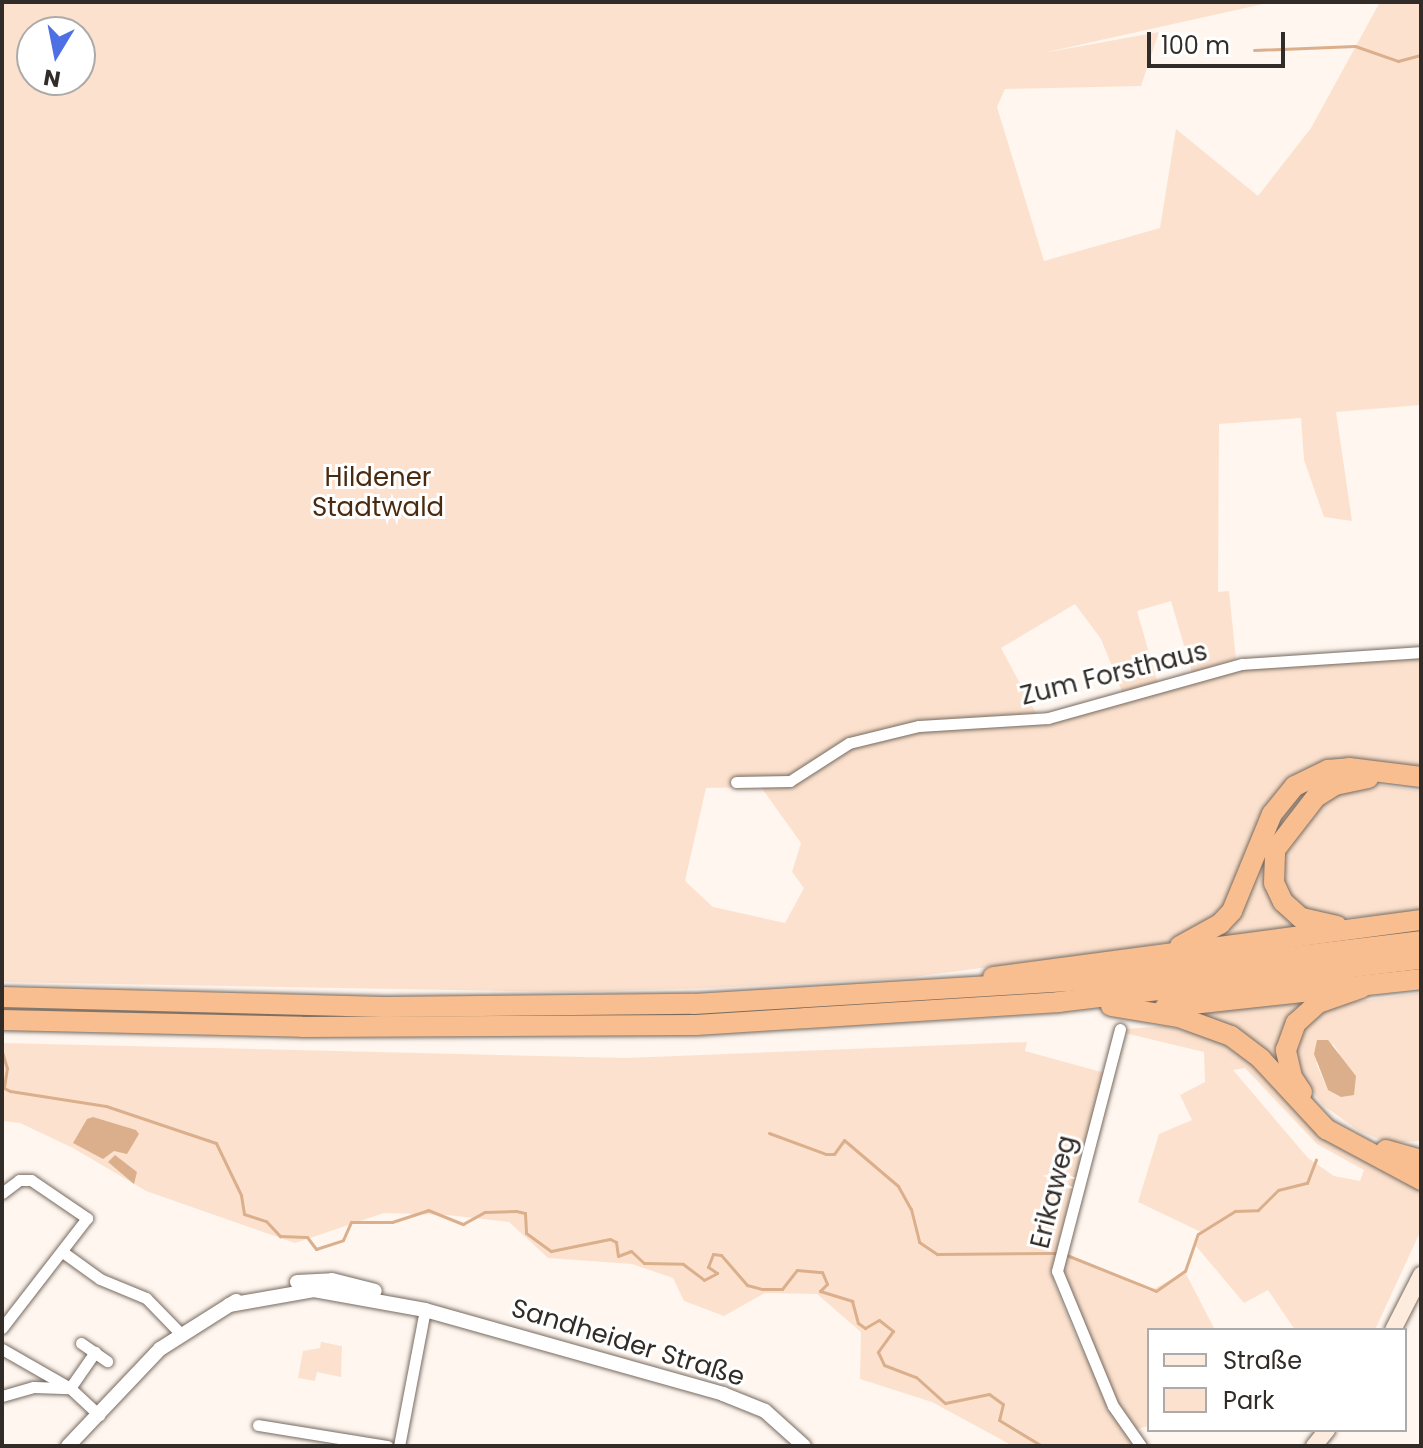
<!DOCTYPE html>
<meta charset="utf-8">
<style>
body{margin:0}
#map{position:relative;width:1423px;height:1448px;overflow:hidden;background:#fef6ef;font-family:Poppins,sans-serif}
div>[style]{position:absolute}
.green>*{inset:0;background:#fce2ce}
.water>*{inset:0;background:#dbaf8c}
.stream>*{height:3px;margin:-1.5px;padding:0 1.5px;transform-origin:1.5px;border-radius:1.5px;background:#dbaf8c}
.roads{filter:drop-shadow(0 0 2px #776a60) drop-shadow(0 0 2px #776a60)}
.minor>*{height:11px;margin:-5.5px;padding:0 5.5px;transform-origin:5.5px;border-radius:5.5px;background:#fff}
.tertiary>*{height:14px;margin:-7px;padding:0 7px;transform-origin:7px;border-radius:7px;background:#fff}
.secondary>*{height:16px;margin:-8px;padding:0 8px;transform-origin:8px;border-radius:8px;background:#fdecdd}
.motorway>*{height:20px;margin:-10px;padding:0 10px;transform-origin:10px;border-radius:10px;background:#f8be8f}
span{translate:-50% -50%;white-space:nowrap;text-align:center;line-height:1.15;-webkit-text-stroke:6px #fff;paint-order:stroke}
.park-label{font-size:26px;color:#4a2b10}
.street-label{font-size:26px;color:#322c28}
.frame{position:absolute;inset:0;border:4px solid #322c28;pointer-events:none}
.legend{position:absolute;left:1147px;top:1328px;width:260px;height:104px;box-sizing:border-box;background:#fff;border:2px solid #adaba9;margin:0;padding:10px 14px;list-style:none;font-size:24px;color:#322c28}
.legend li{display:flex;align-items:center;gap:16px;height:40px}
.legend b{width:40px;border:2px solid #adaba9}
.north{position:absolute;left:16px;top:16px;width:80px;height:80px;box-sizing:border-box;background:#fff;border:2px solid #adaba9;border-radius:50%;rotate:190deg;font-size:22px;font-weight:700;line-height:32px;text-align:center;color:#322c28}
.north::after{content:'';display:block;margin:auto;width:28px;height:36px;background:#4d71e4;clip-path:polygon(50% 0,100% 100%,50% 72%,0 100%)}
.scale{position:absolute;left:1147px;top:32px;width:138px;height:36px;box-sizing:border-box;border:4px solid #322c28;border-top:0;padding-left:10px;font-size:24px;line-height:28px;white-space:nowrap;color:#322c28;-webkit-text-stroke:6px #fff;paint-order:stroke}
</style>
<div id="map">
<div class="green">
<div style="clip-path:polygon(evenodd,2px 2px,1272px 2px,1043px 53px,1159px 32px,1141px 86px,1005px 89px,997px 107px,1044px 261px,1160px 228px,1176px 129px,1258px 196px,1311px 128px,1380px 2px,1421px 2px,1421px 405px,1336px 412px,1352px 521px,1324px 517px,1304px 460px,1301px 418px,1219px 424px,1218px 592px,1229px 591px,1236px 659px,1192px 673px,1171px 601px,1137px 611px,1158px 684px,1123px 694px,1101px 639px,1075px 604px,1001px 648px,1037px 715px,1050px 724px,1238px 667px,1421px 657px,1421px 769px,1298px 774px,1218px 919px,1188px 939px,1135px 948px,905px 978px,713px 988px,570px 992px,2px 982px,2px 2px,32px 32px,80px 32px,80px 80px,32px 80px,32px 32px,2px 2px,761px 787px,801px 843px,792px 872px,804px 888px,785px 923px,713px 907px,685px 881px,706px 788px,761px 787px)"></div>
<div style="clip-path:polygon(1320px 777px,1286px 820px,1269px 860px,1310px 927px,1186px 948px,1211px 935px,1278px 814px)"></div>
<div style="clip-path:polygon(1367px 783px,1421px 791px,1421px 912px,1327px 919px,1298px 907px,1284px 887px,1284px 849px,1326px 798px)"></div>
<div style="clip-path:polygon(evenodd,1421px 993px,1421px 1141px,1388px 1143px,1359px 1131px,1323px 1105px,1304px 1081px,1295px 1046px,1313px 1014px,1343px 1003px,1421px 993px,1333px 1044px,1339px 1053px,1328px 1090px,1316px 1063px,1333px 1044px)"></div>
<div style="clip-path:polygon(1311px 1002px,1286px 1076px,1182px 1013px)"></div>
<div style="clip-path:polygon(evenodd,1165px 1026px,1214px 1038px,1243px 1057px,1421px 1192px,1421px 1230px,1375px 1330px,1295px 1330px,1268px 1290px,1244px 1303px,1196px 1246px,1201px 1232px,1138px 1202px,1159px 1134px,1192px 1120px,1180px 1095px,1205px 1082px,1204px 1052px,1112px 1030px,1165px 1026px,1245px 1068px,1317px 1144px,1364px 1170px,1360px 1181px,1334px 1176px,1308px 1158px,1233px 1070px,1245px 1068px)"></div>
<div style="clip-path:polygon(1027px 1042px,1025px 1051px,1105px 1073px,1057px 1247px,1054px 1283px,1080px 1346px,1133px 1446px,1013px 1446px,932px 1402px,860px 1379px,861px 1332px,817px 1294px,765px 1293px,724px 1316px,684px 1301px,673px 1278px,632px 1264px,548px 1258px,509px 1222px,447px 1215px,384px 1213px,295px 1243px,146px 1191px,73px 1148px,20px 1123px,2px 1121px,2px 1043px,626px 1058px)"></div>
<div style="clip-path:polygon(1063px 1253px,1150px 1291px,1185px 1272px,1215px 1330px,1149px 1330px,1149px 1426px,1132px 1430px,1111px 1396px,1062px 1284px)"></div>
<div style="clip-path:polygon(321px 1342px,342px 1346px,341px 1377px,317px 1372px,315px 1381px,298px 1378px,303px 1351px,320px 1348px)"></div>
</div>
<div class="water">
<div style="clip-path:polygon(1317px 1040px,1328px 1040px,1356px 1076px,1354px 1095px,1341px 1097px,1328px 1090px,1314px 1054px)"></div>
<div style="clip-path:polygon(93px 1117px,136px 1130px,139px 1134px,127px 1154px,114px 1151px,103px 1159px,73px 1143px,87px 1119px)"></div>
<div style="clip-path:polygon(115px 1155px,137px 1172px,134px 1184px,108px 1162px)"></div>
</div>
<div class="stream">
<div style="left:1254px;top:50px;width:101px;rotate:-2.3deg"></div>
<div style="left:1355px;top:46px;width:46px;rotate:19.2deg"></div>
<div style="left:1398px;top:61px;width:24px;rotate:-15deg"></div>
<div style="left:2px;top:1052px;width:17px;rotate:73deg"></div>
<div style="left:7px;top:1068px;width:20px;rotate:99deg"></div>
<div style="left:4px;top:1088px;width:7px;rotate:27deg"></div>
<div style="left:10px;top:1091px;width:97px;rotate:8.9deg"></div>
<div style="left:106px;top:1106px;width:116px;rotate:18.6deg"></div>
<div style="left:216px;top:1143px;width:58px;rotate:64.3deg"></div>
<div style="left:241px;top:1195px;width:19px;rotate:81deg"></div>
<div style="left:244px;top:1214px;width:23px;rotate:18deg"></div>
<div style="left:266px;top:1221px;width:21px;rotate:47deg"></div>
<div style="left:280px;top:1236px;width:27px;rotate:2deg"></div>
<div style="left:307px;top:1237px;width:15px;rotate:53deg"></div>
<div style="left:316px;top:1249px;width:28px;rotate:-18deg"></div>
<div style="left:343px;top:1240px;width:20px;rotate:-66deg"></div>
<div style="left:351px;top:1222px;width:41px"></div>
<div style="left:392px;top:1222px;width:38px;rotate:-18deg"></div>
<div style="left:428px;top:1210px;width:38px;rotate:22deg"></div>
<div style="left:463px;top:1224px;width:25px;rotate:-29deg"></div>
<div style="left:485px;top:1212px;width:31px;rotate:-2deg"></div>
<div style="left:516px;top:1211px;width:9px;rotate:13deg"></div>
<div style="left:525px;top:1213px;width:20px;rotate:87deg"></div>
<div style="left:526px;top:1233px;width:31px;rotate:36deg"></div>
<div style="left:551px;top:1251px;width:60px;rotate:-11.5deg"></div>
<div style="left:610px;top:1239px;width:7px;rotate:27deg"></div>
<div style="left:616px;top:1242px;width:14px;rotate:82deg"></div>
<div style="left:618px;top:1256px;width:14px;rotate:-21deg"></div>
<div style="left:631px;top:1251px;width:18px;rotate:43deg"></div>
<div style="left:644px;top:1263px;width:39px;rotate:1deg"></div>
<div style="left:683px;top:1264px;width:26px;rotate:37deg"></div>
<div style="left:704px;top:1280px;width:15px;rotate:-28deg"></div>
<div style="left:717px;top:1273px;width:11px;rotate:-146deg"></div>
<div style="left:708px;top:1267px;width:14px;rotate:-69deg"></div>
<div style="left:713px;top:1254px;width:8px;rotate:7deg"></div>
<div style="left:721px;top:1255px;width:40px;rotate:49deg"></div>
<div style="left:747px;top:1285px;width:16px;rotate:15deg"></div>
<div style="left:762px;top:1289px;width:20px"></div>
<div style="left:782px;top:1289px;width:24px;rotate:-52deg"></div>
<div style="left:797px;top:1270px;width:25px;rotate:5deg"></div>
<div style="left:822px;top:1272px;width:13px;rotate:67deg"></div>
<div style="left:827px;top:1284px;width:10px;rotate:135deg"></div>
<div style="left:820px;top:1291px;width:34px;rotate:17deg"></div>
<div style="left:852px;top:1301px;width:23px;rotate:75deg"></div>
<div style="left:858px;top:1323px;width:9px;rotate:36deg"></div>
<div style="left:865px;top:1328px;width:16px;rotate:-30deg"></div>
<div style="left:879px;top:1320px;width:18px;rotate:38deg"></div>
<div style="left:893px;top:1331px;width:26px;rotate:126deg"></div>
<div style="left:878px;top:1352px;width:14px;rotate:65deg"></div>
<div style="left:884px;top:1365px;width:34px;rotate:21deg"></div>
<div style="left:916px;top:1377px;width:39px;rotate:42deg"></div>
<div style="left:945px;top:1403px;width:45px;rotate:-11.6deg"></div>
<div style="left:989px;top:1394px;width:17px;rotate:36deg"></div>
<div style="left:1003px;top:1404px;width:16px;rotate:104deg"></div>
<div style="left:999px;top:1420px;width:50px;rotate:31.2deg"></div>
<div style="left:769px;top:1133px;width:61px;rotate:20.2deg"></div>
<div style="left:826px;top:1154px;width:8px"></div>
<div style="left:834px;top:1154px;width:17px;rotate:-54deg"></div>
<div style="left:844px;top:1140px;width:71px;rotate:40.4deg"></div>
<div style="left:898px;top:1186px;width:26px;rotate:61deg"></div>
<div style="left:911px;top:1209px;width:34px;rotate:76deg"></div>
<div style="left:919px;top:1242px;width:22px;rotate:34deg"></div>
<div style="left:937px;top:1254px;width:118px;rotate:-0.5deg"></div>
<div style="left:1064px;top:1254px;width:99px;rotate:21.9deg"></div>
<div style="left:1156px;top:1291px;width:35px;rotate:-35deg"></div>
<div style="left:1185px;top:1271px;width:39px;rotate:-71deg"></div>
<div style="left:1198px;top:1234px;width:44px;rotate:-31.9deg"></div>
<div style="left:1235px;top:1211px;width:23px;rotate:-2deg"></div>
<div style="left:1258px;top:1210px;width:28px;rotate:-45deg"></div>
<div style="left:1278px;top:1190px;width:30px;rotate:-14deg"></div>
<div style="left:1307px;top:1183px;width:25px;rotate:-69deg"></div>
</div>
<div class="roads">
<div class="minor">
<div style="left:736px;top:782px;width:54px;rotate:-1.1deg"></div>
<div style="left:790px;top:781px;width:70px;rotate:-32.8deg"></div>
<div style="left:849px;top:743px;width:72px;rotate:-13.7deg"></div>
<div style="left:919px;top:726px;width:129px;rotate:-3.5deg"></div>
<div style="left:1048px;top:718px;width:201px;rotate:-15.6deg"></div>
<div style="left:1242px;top:664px;width:179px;rotate:-3.8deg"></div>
<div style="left:1120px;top:1029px;width:250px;rotate:104.6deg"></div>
<div style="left:1057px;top:1271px;width:146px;rotate:67.5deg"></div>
<div style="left:1113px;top:1406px;width:49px;rotate:55deg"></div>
<div style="left:2px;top:1193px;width:21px;rotate:-37deg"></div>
<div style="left:19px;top:1180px;width:12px"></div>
<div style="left:31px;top:1180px;width:68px;rotate:34.2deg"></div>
<div style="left:87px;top:1218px;width:139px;rotate:127.7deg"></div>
<div style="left:64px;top:1253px;width:44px;rotate:35.8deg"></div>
<div style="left:100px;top:1279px;width:50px;rotate:22.4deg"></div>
<div style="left:146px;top:1298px;width:49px;rotate:45.8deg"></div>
<div style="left:81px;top:1343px;width:32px;rotate:35deg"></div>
<div style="left:2px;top:1349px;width:78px;rotate:29.8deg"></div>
<div style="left:70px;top:1388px;width:40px;rotate:43deg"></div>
<div style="left:2px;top:1396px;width:33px;rotate:-16deg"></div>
<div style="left:34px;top:1387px;width:36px;rotate:2deg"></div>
<div style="left:70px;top:1388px;width:44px;rotate:-55.2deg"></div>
<div style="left:258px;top:1425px;width:131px;rotate:9.2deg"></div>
<div style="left:399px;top:1446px;width:138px;rotate:-79.2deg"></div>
</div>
<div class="tertiary">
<div style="left:297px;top:1282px;width:35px;rotate:-3deg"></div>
<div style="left:332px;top:1280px;width:44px;rotate:14.3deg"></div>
<div style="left:229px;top:1305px;width:86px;rotate:-10deg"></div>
<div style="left:314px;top:1290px;width:113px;rotate:10.2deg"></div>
<div style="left:425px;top:1310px;width:310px;rotate:15.7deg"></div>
<div style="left:723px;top:1394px;width:45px;rotate:22deg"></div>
<div style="left:765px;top:1411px;width:52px;rotate:41.9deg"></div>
<div style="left:68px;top:1446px;width:134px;rotate:-46.5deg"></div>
<div style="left:160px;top:1349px;width:90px;rotate:-32.3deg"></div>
</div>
<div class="secondary">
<div style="left:1393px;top:1330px;width:62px;rotate:-63deg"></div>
<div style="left:1314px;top:1446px;width:21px;rotate:-51deg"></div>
</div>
<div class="motorway">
<div style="left:1337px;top:926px;width:37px;rotate:-167deg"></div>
<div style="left:1301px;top:918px;width:24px;rotate:-138deg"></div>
<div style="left:1283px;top:902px;width:21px;rotate:-115deg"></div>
<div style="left:1274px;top:883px;width:33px;rotate:-88deg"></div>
<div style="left:1275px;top:850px;width:67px;rotate:-52.3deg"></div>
<div style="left:1316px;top:797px;width:22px;rotate:-32deg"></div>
<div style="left:1335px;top:785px;width:34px;rotate:-12deg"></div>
<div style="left:1180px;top:946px;width:46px;rotate:-28.8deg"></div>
<div style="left:1220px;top:924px;width:18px;rotate:-47deg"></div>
<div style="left:1232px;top:911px;width:105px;rotate:-67.6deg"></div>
<div style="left:1272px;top:814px;width:36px;rotate:-51deg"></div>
<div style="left:1295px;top:786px;width:37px;rotate:-26deg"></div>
<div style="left:1328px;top:770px;width:21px;rotate:-5deg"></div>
<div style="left:1349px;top:768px;width:73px;rotate:7.1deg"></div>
<div style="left:993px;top:977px;width:432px;rotate:-7.6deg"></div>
<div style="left:2px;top:997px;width:383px;rotate:1.5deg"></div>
<div style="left:385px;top:1007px;width:309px;rotate:-0.6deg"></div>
<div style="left:694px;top:1004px;width:424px;rotate:-3.5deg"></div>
<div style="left:1117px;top:978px;width:306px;rotate:-6.9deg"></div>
<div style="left:1111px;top:1006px;width:69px;rotate:9.2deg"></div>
<div style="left:1179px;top:1017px;width:55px;rotate:20.1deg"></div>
<div style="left:1231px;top:1036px;width:38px;rotate:37deg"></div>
<div style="left:1261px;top:1059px;width:96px;rotate:47.1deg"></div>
<div style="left:1326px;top:1129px;width:108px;rotate:28.2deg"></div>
<div style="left:1165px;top:1007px;width:258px;rotate:-6.2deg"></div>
<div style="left:2px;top:1020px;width:300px;rotate:1.3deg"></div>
<div style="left:302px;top:1027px;width:394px;rotate:-0.3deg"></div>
<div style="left:696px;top:1025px;width:364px;rotate:-3.6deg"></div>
<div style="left:1059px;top:1002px;width:365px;rotate:-6.8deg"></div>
<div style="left:1302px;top:1092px;width:18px;rotate:-124deg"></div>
<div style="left:1292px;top:1077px;width:28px;rotate:-103deg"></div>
<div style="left:1286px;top:1050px;width:29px;rotate:-70deg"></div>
<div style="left:1296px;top:1023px;width:30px;rotate:-42deg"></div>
<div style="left:1318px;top:1003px;width:46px;rotate:-19.2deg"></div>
<div style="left:1386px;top:1150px;width:36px;rotate:16deg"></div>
</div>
</div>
<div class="park-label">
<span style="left:378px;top:493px">Hildener<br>Stadtwald</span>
</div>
<div class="street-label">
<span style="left:1114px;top:674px;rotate:-14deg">Zum Forsthaus</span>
<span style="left:1054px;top:1192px;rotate:-76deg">Erikaweg</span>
<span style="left:628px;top:1343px;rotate:17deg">Sandheider Straße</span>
</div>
<div class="frame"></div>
<ul class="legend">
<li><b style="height:10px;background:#fdecdd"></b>Straße</li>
<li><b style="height:22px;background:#fce2ce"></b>Park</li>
</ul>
<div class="north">N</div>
<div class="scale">100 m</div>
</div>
